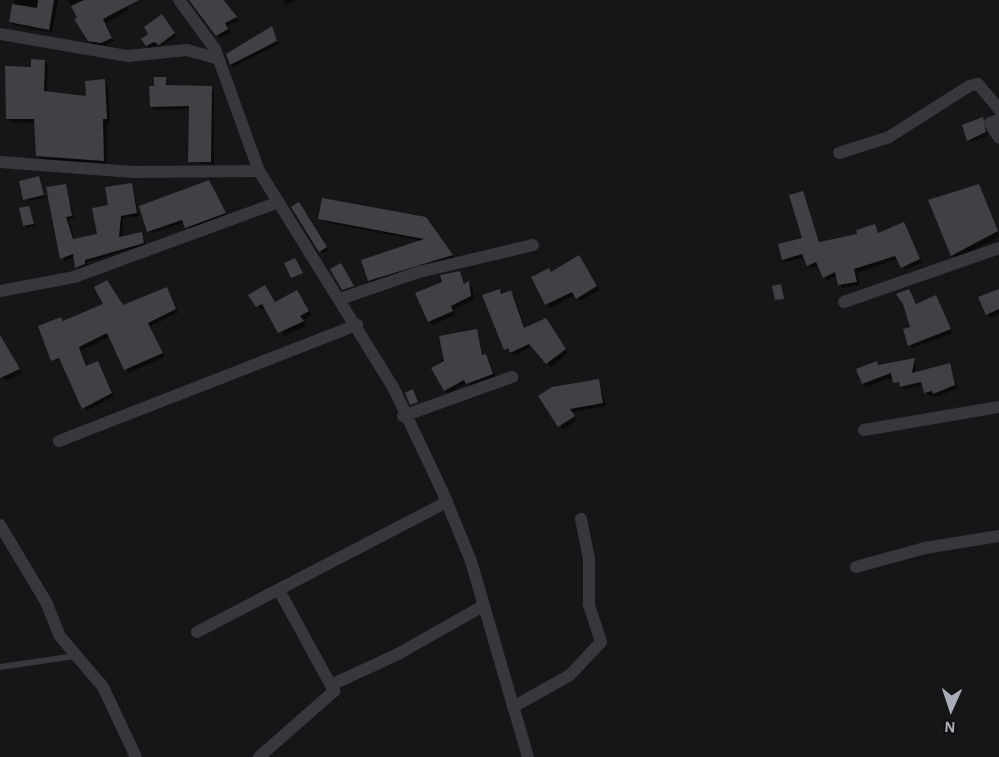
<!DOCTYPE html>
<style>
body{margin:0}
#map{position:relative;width:999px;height:757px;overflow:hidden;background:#161618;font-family:"Alegreya Sans",sans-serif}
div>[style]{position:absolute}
.shadow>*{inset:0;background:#0007}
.building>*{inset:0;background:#404145}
.service>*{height:6px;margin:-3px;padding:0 3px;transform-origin:3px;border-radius:3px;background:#37383d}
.minor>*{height:12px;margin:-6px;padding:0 6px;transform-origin:6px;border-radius:6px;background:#37383d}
span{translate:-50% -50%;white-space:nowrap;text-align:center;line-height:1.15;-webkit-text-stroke:4.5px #111113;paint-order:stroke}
.north{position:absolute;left:921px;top:679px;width:60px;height:60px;-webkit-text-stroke:4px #111113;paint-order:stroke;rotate:183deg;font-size:16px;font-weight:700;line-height:24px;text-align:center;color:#a8adb8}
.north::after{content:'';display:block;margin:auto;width:21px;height:27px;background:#a8adb8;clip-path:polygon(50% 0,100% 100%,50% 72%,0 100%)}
</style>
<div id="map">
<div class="shadow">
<div style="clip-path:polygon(15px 0,58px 0,52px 33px,14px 25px,10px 22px)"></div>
<div style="clip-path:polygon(68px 0,130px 0,125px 4px,129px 10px,106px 23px,114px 41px,105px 46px,93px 44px,83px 34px)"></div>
<div style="clip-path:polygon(189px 0,225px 0,239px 21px,227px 26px,231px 33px,220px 38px)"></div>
<div style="clip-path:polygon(283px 0,297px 0,287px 5px)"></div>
<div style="clip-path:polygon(164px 19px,176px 36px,162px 46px,158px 44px,150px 48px,147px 45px)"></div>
<div style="clip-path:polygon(271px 28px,279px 44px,233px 67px,231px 65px,227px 55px)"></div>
<div style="clip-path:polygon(45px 61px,48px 65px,47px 93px,88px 97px,104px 81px,108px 85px,110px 122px,107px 123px,107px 164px,41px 160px,37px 156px,36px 123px,12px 122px,8px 119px,32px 68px)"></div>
<div style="clip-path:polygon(165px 78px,169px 87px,214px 91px,214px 165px,189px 161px,190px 109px,154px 110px,151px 106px,156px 87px)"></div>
<div style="clip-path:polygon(983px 119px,988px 135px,971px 142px,968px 140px)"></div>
<div style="clip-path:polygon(39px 178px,45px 198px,27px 201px,25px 199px)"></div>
<div style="clip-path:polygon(209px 181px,227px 215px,189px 229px,185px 222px,151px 233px,149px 231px)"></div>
<div style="clip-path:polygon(132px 185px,139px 216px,123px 218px,122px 238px,142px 234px,146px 245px,87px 262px,87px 267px,80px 270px,75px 257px,64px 261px,65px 186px,74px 218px,68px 219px,75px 240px,99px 235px,109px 207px)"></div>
<div style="clip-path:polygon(978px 186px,999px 237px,956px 259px,930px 201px)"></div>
<div style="clip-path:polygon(802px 193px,820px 243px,859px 235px,875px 226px,879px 234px,903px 223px,922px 263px,905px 270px,898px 259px,857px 273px,859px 285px,842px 288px,837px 276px,827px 280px,819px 265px,811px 268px,805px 257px,787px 262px,783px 259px,804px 239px)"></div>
<div style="clip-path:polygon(301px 207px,329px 250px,323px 253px,320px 251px)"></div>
<div style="clip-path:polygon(29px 208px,35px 226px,27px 228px,25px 226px)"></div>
<div style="clip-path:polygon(320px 218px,430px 223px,456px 260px,373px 284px,369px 280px,422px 241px,324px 222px)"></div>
<div style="clip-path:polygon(582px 261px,600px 290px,580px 301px,575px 295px,550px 308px,546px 304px,549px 270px,552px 273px)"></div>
<div style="clip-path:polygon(459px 272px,465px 285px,472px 286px,474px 300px,453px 310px,455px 315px,433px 325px,429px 321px,444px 282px)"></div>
<div style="clip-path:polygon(265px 287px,276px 303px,297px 291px,312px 315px,303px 320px,306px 326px,284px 336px,266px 308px,261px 310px,251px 295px)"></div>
<div style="clip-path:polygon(166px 289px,178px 312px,150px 326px,165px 357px,129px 373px,110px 336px,81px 351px,88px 367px,98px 363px,101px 366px,114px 396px,86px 411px,62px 361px,53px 360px,61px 318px,65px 322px,124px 306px)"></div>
<div style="clip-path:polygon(999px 290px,999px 314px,991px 318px,987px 314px)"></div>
<div style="clip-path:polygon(500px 291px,514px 295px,525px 329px,549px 323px,568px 353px,551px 367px,533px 346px,515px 355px,509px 352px,484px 296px)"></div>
<div style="clip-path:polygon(909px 291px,917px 305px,935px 297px,953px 333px,913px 348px,909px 345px)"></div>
<div style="clip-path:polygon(477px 331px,483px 356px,488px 358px,495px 377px,470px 386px,467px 383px,448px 393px,433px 368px)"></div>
<div style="clip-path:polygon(0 337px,22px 373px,5px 381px,0 374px)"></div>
<div style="clip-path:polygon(915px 360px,916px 374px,949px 365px,958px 388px,937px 397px,929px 396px,923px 385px,904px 389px,893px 377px,866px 387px,863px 383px,876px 363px,880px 366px)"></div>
<div style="clip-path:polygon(599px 381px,606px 406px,572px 412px,577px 420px,563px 430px,540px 396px)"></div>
</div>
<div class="building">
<div style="clip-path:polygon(38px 0,54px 0,49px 30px,9px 22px,12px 4px,37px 8px)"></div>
<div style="clip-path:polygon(84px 0,139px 0,103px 19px,112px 38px,101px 43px,88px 41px,74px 19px,77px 18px,71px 6px)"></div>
<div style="clip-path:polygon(189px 0,224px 0,237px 17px,225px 23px,228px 29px,216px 36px)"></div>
<div style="clip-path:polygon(162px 14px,175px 33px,159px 45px,154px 42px,146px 46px,141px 39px,148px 34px,144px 27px)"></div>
<div style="clip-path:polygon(272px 26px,277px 41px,230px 65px,226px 54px)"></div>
<div style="clip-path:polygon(31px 59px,45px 60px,44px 91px,86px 96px,85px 81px,105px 79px,107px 119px,103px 119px,104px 161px,36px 156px,34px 119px,6px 119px,5px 66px,31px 67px)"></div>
<div style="clip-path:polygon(154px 77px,166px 77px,166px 85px,212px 86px,211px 162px,188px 162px,189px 106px,150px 107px,149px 86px,154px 86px)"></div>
<div style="clip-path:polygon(983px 117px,986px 132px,967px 141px,962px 125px)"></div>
<div style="clip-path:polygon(39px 176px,44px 195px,23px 200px,19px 181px)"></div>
<div style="clip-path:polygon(209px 180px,226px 213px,185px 228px,182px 220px,147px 232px,139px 206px)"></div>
<div style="clip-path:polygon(132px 183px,137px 213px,121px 216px,119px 237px,142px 232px,144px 243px,85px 260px,85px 264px,75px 268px,73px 254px,60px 259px,46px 187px,66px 184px,72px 216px,66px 217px,73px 239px,97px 234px,92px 208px,108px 205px,105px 187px)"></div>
<div style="clip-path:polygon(979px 184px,998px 231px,951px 256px,928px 200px)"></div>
<div style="clip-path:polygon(803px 191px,819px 242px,857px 234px,856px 230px,875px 224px,878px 233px,904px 222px,920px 259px,901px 268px,895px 256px,854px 269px,857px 282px,838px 285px,835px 272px,823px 278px,816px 262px,807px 266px,802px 254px,782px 260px,778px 244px,802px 238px,789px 195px)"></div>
<div style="clip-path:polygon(322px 198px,426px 217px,453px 255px,368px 281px,361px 260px,424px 239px,318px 219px)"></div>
<div style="clip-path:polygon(299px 202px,327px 247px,319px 252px,291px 207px)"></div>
<div style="clip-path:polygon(29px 206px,34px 224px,23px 226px,19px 208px)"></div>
<div style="clip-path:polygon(579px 255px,597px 286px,576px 299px,572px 292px,545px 305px,531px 277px,549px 268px,551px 272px)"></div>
<div style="clip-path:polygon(295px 258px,303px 273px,291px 278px,284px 263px)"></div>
<div style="clip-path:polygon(341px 263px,354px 286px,342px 290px,330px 269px)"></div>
<div style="clip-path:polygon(460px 271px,464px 284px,469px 281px,471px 296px,451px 306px,453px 311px,428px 322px,415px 293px,442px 282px,440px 275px)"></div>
<div style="clip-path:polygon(107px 280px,123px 305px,167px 287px,176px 309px,148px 323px,163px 353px,124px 370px,107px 333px,79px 347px,86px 366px,98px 361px,112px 393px,82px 409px,59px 358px,51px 361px,38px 326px,61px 317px,63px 321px,103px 304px,94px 287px)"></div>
<div style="clip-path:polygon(781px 284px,784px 299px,775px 300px,772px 286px)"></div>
<div style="clip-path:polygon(265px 285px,275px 302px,297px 290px,309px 311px,300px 316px,304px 321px,278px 333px,262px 304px,256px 307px,248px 295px)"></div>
<div style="clip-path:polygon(500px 289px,501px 294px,511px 290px,524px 328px,546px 318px,566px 349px,546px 364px,529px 344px,510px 353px,508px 348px,504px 350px,482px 295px)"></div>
<div style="clip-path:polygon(909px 289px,916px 304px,936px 295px,951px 329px,908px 346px,903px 329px,910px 327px,903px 304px,896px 294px)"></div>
<div style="clip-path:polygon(999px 289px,999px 309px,986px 315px,978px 297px)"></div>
<div style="clip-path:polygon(477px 329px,482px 355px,486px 354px,493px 374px,466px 384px,464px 380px,444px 391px,431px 368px,444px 361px,439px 336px)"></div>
<div style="clip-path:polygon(0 335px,20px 369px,0 378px)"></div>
<div style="clip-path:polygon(915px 358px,912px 373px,950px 363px,955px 385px,933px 394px,932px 391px,924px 393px,921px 382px,900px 387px,899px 382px,893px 383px,891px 373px,862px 384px,856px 369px,877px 361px,878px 365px)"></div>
<div style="clip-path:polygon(599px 379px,603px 403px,570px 409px,575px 416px,558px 427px,538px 396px,552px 387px)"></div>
<div style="clip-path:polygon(413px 389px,418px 402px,410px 405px,405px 393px)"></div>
</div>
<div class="service">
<div style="left:0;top:667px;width:76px;rotate:-8.3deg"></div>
</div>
<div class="minor">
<div style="left:179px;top:0;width:61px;rotate:53.7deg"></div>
<div style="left:215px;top:49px;width:130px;rotate:70.2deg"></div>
<div style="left:259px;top:171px;width:254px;rotate:58.2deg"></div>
<div style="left:393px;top:387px;width:117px;rotate:64.7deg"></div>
<div style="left:443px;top:493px;width:74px;rotate:67.6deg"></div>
<div style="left:471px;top:561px;width:204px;rotate:73.8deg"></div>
<div style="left:0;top:34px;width:130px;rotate:9.8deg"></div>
<div style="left:128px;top:56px;width:59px;rotate:-5.8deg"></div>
<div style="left:187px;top:50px;width:32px;rotate:16deg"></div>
<div style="left:999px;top:120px;width:9px;rotate:162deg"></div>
<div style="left:990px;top:123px;width:17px;rotate:59deg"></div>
<div style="left:839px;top:153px;width:52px;rotate:-17.7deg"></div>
<div style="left:889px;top:137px;width:95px;rotate:-32.5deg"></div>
<div style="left:969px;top:86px;width:9px;rotate:-13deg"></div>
<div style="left:978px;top:84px;width:33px;rotate:50deg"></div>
<div style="left:0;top:162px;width:134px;rotate:4.3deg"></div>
<div style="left:134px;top:172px;width:125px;rotate:-0.5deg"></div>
<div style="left:0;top:291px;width:75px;rotate:-10.7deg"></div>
<div style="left:74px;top:277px;width:218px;rotate:-20.1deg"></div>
<div style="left:340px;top:299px;width:83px;rotate:-18.9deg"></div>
<div style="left:419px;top:272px;width:117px;rotate:-13.3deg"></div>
<div style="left:844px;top:302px;width:164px;rotate:-19.2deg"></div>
<div style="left:403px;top:416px;width:116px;rotate:-19.7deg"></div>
<div style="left:864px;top:430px;width:137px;rotate:-9.7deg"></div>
<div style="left:59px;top:441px;width:320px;rotate:-21.3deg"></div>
<div style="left:0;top:525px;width:90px;rotate:59.1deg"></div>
<div style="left:46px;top:602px;width:35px;rotate:68deg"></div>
<div style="left:59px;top:635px;width:68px;rotate:49.8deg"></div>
<div style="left:103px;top:687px;width:77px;rotate:64.8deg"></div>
<div style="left:856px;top:567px;width:72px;rotate:-15.4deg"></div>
<div style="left:925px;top:548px;width:75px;rotate:-9.2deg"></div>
<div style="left:197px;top:632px;width:282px;rotate:-27.5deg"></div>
<div style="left:331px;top:685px;width:74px;rotate:-24.8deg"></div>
<div style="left:398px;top:654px;width:98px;rotate:-29.5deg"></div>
<div style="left:513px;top:707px;width:65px;rotate:-29.3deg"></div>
<div style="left:570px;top:675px;width:45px;rotate:-46.8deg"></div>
<div style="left:601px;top:642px;width:40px;rotate:-108deg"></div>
<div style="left:589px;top:604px;width:45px;rotate:-90deg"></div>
<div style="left:589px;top:559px;width:41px;rotate:-101.3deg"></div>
<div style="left:259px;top:757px;width:100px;rotate:-41.3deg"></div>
<div style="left:334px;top:691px;width:115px;rotate:-118.6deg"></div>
</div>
<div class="north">N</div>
</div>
